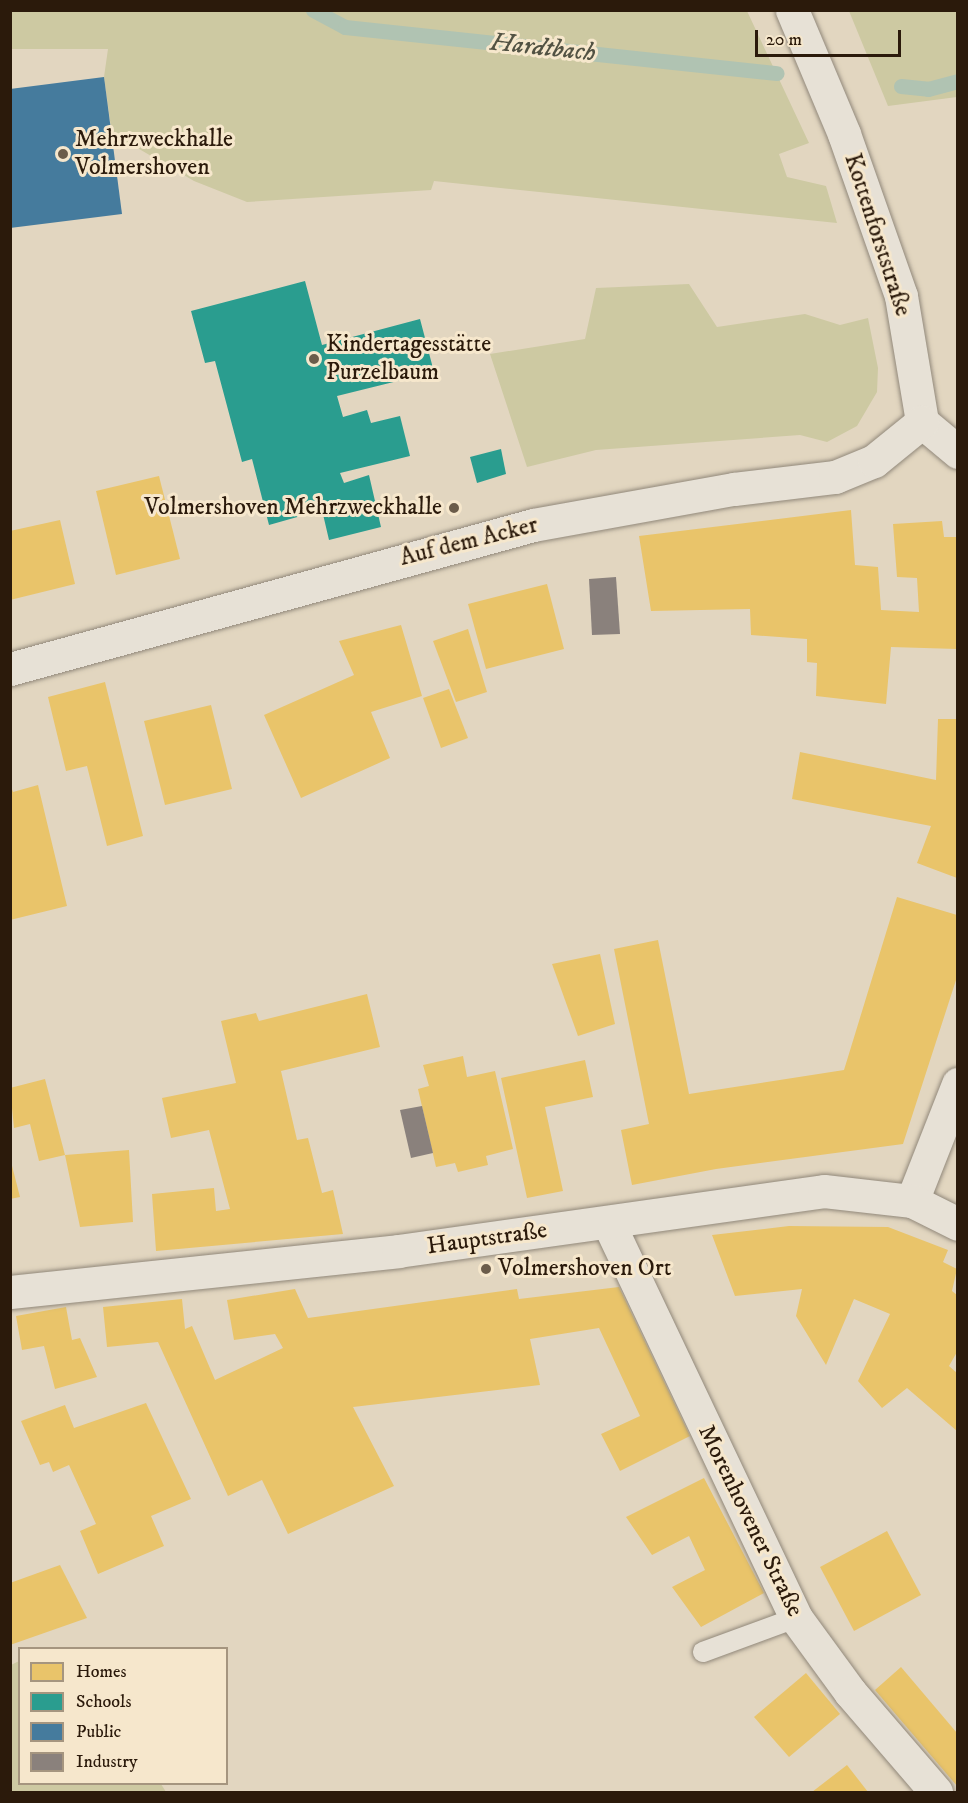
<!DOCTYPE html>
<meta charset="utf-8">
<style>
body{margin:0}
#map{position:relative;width:968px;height:1803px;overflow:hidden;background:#e2d6c0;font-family:"IM FELL DW Pica",serif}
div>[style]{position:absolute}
.green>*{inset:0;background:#cdc9a2}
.homes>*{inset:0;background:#e9c46a}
.schools>*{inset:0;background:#2a9d8f}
.public>*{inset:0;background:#457b9d}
.industry>*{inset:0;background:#8a817c}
.stream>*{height:15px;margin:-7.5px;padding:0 7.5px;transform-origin:7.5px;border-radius:7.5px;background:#b0c3b2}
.roads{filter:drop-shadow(0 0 2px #91887a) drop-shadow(0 0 2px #91887a)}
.service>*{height:20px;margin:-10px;padding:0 10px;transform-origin:10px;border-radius:10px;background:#e7e1d6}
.minor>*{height:33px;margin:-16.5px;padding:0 16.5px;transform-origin:16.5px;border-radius:16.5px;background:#e7e1d6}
.secondary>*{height:33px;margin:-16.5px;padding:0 16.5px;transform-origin:16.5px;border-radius:16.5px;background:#e7e1d6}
.dots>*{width:16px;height:16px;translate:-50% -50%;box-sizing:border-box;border:3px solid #f6e7cc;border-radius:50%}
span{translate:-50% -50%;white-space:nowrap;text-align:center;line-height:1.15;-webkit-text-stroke:6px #f6e7cc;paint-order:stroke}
.poi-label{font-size:24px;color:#2b1a0b}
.left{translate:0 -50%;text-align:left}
.right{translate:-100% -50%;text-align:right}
.street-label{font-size:24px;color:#2b1a0b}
.water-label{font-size:26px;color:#525243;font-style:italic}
.frame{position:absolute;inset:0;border:12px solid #2b1a0b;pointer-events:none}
.legend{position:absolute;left:18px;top:1647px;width:210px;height:138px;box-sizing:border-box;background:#f6e7cc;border:2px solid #a5957f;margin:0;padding:8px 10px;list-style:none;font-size:18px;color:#2b1a0b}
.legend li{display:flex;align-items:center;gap:12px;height:30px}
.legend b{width:30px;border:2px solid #a5957f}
.scale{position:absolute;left:755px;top:30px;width:146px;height:27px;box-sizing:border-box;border:3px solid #2b1a0b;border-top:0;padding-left:8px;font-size:18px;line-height:21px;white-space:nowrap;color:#2b1a0b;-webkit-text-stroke:4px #f6e7cc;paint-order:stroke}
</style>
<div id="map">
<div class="green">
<div style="clip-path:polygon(11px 10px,747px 11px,809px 143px,779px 154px,787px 177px,826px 186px,837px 223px,434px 181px,431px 190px,247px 202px,194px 181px,134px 146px,114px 149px,104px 77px,108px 49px,11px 49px)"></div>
<div style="clip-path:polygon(849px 11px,957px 11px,957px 97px,888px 106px)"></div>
<div style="clip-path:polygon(689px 284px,717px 327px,805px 314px,840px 325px,868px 318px,878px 368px,877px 392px,857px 426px,827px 442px,800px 435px,596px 450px,527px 467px,490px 354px,585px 339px,596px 288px)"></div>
<div style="clip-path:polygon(19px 1661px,20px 1784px,161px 1784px,166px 1792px,11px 1792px,11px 1665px)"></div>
</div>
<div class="homes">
<div style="clip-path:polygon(159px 476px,180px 559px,116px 575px,96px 491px)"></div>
<div style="clip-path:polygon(851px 510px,855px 565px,878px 567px,881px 610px,919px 612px,917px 578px,897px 577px,893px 524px,942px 521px,944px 537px,957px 537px,957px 649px,891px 647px,886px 704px,816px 696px,817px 663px,807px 662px,807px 639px,751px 635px,750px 609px,651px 611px,639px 536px)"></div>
<div style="clip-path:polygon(60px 520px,75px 584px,10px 600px,10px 531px)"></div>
<div style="clip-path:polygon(547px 584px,564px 649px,486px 669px,468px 604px)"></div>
<div style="clip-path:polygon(401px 625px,422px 696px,371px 712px,390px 758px,301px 798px,264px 715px,354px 675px,339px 641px)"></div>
<div style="clip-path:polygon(468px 629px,487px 692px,456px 702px,433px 641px)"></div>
<div style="clip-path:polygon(105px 682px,143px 836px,107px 846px,87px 766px,66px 771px,48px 697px)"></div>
<div style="clip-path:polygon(449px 689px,468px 738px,441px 748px,423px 698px)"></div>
<div style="clip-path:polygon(211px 705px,232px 789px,165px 805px,144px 721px)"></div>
<div style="clip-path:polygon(938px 719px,957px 719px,957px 878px,917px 863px,931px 826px,792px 799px,800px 752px,936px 780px)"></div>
<div style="clip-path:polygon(10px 784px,13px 792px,38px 785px,67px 906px,10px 920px)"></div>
<div style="clip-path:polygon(897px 897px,957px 915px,957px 977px,903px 1144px,716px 1169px,632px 1185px,621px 1130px,649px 1124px,614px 949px,658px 940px,689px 1094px,844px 1070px)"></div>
<div style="clip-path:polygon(600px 954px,615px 1024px,578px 1036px,552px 964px)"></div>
<div style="clip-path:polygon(367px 994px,380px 1047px,281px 1071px,297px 1140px,308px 1138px,322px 1193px,333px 1190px,343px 1234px,156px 1251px,152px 1194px,214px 1188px,216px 1211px,230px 1209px,209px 1130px,171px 1138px,162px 1098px,236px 1083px,221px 1021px,256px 1013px,259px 1021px)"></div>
<div style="clip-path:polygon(463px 1056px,467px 1077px,495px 1071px,513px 1149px,486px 1156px,488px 1165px,458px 1172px,455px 1163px,436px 1167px,418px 1089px,429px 1086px,423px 1065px)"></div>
<div style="clip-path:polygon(585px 1060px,593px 1097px,545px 1107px,563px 1191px,527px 1198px,501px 1078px)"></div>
<div style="clip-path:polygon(45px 1079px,65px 1155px,129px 1150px,133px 1222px,80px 1227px,65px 1155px,39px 1161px,30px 1124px,14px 1128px,10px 1088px)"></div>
<div style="clip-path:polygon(10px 1158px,20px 1197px,10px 1199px)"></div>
<div style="clip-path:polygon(789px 1226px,888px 1227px,948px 1250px,943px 1262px,957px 1269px,952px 1291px,957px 1295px,957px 1352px,949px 1366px,957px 1373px,957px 1431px,907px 1388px,882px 1408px,858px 1381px,890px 1314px,854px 1299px,826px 1365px,796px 1316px,802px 1289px,735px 1296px,712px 1235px)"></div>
<div style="clip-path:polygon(619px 1287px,690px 1436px,620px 1471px,601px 1434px,640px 1416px,599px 1328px,530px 1339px,540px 1385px,353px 1407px,394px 1486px,288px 1534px,262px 1480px,228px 1496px,158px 1342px,107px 1347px,103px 1307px,182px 1299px,185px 1329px,192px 1326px,215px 1380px,283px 1348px,275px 1334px,234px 1340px,227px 1300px,295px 1289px,308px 1318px,517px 1289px,519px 1299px)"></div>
<div style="clip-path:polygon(66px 1307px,72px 1340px,80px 1338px,97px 1377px,55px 1389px,44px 1346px,22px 1350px,16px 1316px)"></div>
<div style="clip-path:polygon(146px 1403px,191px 1499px,151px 1516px,164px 1546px,98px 1574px,80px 1531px,96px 1524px,69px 1465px,53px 1472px,49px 1462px,40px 1465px,21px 1421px,65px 1405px,74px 1428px)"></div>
<div style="clip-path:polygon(704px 1478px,764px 1593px,701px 1627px,672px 1587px,705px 1570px,689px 1536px,652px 1555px,626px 1517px)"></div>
<div style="clip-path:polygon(887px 1531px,921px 1595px,854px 1631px,820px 1567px)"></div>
<div style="clip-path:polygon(60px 1565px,87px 1618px,10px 1645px,10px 1583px)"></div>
<div style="clip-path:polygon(901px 1667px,957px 1733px,957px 1786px,875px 1690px)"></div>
<div style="clip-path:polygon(806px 1673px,840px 1714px,789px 1757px,754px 1717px)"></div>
<div style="clip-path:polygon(847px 1765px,868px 1792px,812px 1792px)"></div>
</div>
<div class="schools">
<div style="clip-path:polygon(305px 281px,322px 345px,420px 319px,434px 372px,337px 396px,343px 417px,367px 410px,371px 423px,400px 416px,410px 456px,340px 473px,344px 483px,369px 475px,381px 527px,329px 540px,322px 510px,269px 525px,252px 459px,242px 462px,215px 361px,205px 363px,191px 311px)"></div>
<div style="clip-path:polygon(501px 449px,506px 474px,477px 483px,470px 457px)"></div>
</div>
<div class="public">
<div style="clip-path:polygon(104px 77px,122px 214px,10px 228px,10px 89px)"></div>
</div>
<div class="industry">
<div style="clip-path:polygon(616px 577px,620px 634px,592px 635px,589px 579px)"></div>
<div style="clip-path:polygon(422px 1106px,433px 1153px,411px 1158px,400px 1110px)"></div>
</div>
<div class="stream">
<div style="left:313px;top:10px;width:36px;rotate:28deg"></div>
<div style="left:345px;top:27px;width:434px;rotate:6.1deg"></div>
<div style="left:901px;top:86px;width:27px;rotate:6deg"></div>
<div style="left:928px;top:89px;width:31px;rotate:-15deg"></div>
</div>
<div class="roads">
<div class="service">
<div style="left:703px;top:1652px;width:99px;rotate:-20.1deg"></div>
</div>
<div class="minor">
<div style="left:792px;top:10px;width:134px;rotate:67.2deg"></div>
<div style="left:844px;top:134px;width:172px;rotate:70.6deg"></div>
<div style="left:901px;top:296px;width:128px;rotate:80.5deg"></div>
<div style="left:922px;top:422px;width:47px;rotate:39.8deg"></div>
<div style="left:10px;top:669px;width:542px;rotate:-15.39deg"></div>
<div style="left:533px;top:525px;width:204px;rotate:-10.2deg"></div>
<div style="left:734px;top:489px;width:102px;rotate:-6.8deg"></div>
<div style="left:835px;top:477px;width:42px;rotate:-22.3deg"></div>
<div style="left:874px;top:461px;width:62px;rotate:-39.1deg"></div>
<div style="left:912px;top:1201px;width:126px;rotate:-68.5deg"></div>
<div style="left:608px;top:1222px;width:438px;rotate:64.6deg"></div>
<div style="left:796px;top:1618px;width:92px;rotate:53.9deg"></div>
<div style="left:850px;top:1692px;width:132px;rotate:49.3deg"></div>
</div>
<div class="secondary">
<div style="left:10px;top:1292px;width:390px;rotate:-6deg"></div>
<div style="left:398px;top:1251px;width:430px;rotate:-8deg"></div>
<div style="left:824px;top:1191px;width:89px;rotate:6.5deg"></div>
<div style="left:912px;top:1201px;width:51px;rotate:26.6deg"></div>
</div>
</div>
<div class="dots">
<div style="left:63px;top:154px;background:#6b5c4a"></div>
<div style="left:314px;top:359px;background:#6b5c4a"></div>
<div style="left:454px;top:508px;background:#6b5c4a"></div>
<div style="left:486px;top:1269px;background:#6b5c4a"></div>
</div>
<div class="poi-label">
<span class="left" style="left:75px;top:154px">Mehrzweckhalle<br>Volmershoven</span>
<span class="left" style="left:326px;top:359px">Kindertagesstätte<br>Purzelbaum</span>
<span class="right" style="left:442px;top:508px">Volmershoven Mehrzweckhalle</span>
<span class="left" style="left:498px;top:1269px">Volmershoven Ort</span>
</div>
<div class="street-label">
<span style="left:877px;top:235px;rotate:72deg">Kottenforststraße</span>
<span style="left:469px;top:542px;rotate:-14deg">Auf dem Acker</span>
<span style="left:487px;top:1239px;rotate:-8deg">Hauptstraße</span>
<span style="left:750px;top:1521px;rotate:64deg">Morenhovener Straße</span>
</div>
<div class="water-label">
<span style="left:543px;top:48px;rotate:6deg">Hardtbach</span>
</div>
<div class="frame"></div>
<ul class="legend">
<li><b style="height:16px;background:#e9c46a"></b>Homes</li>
<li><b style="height:16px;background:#2a9d8f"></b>Schools</li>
<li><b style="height:16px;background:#457b9d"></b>Public</li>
<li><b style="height:16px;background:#8a817c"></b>Industry</li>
</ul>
<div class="scale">20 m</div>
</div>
